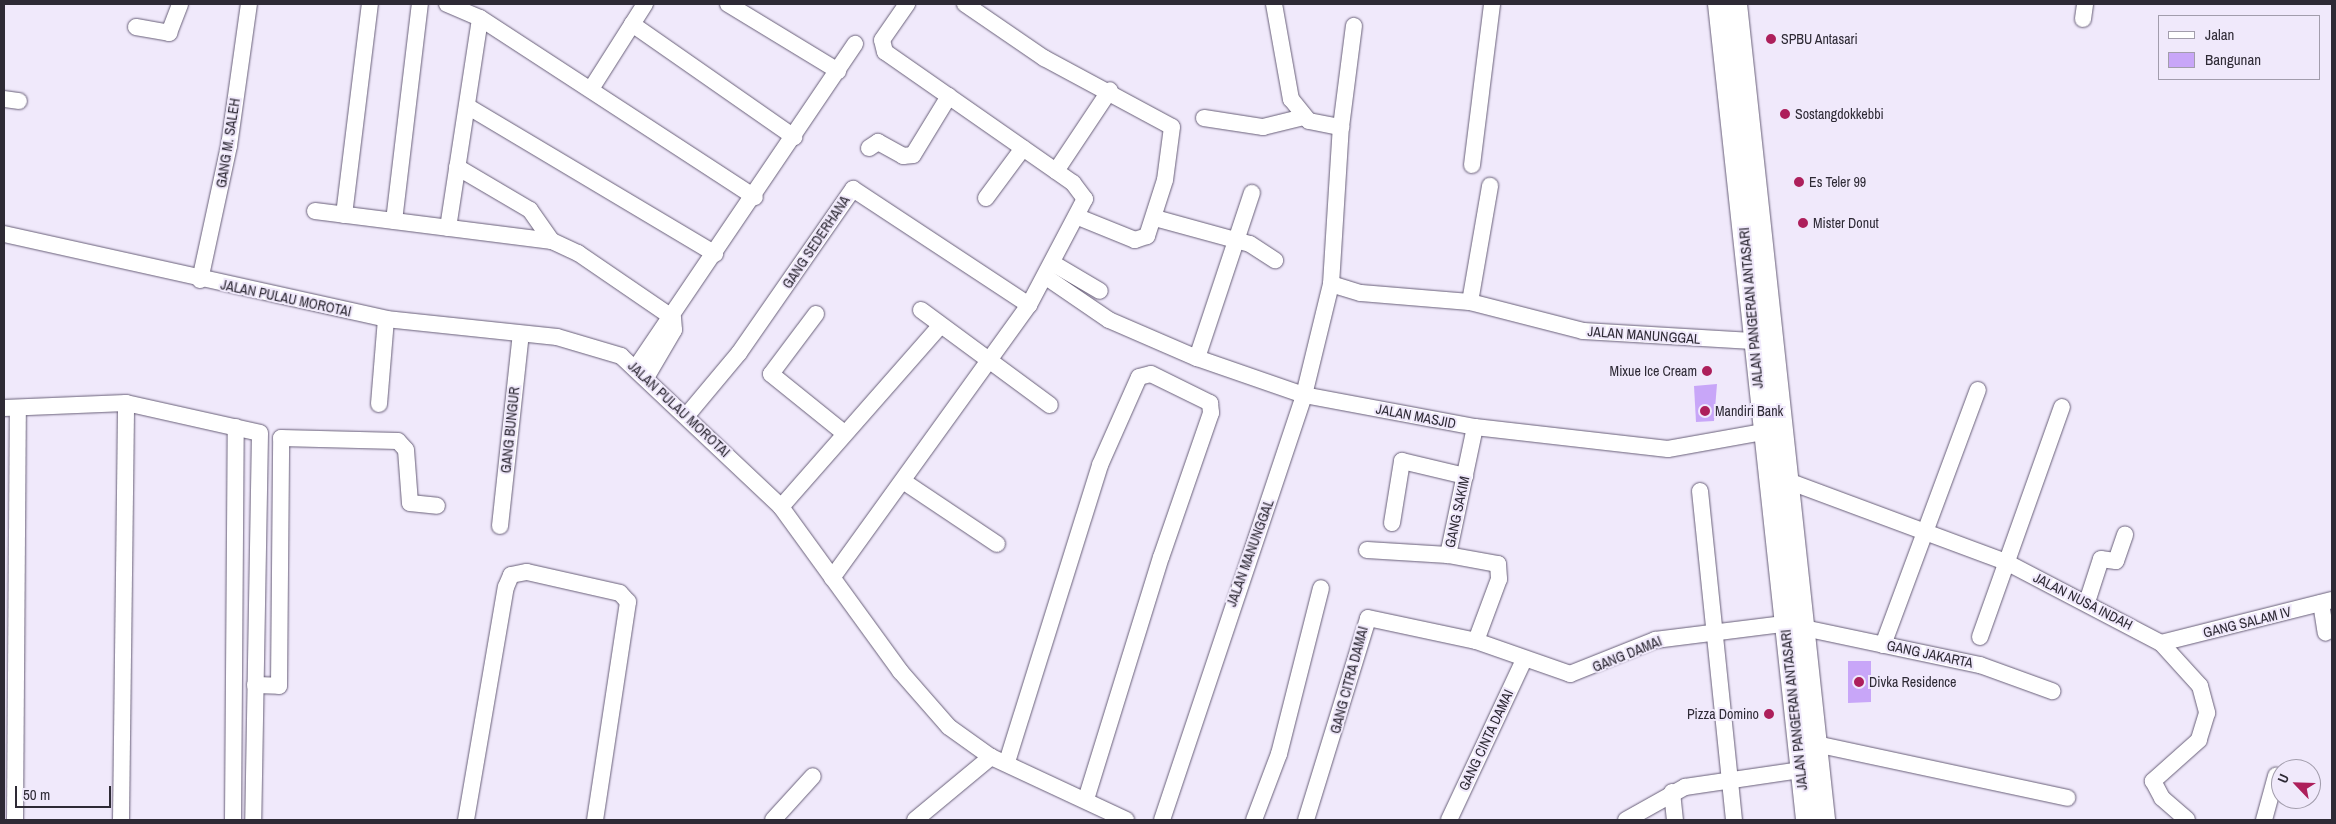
<!DOCTYPE html>
<style>
body{margin:0}
#map{position:relative;width:2336px;height:824px;overflow:hidden;background:#f0e9fb;font-family:"Archivo Narrow",sans-serif}
div>[style]{position:absolute}
.building>*{inset:0;background:#c8a6f8}
.roads{filter:drop-shadow(0 0 1px #685f78) drop-shadow(0 0 1px #685f78)}
.minor>*{height:16px;margin:-8px;padding:0 8px;transform-origin:8px;border-radius:8px;background:#fff}
.major>*{height:20px;margin:-10px;padding:0 10px;transform-origin:10px;border-radius:10px;background:#fff}
.dots>*{width:14px;height:14px;translate:-50% -50%;box-sizing:border-box;border:2px solid #f0e9fb;border-radius:50%}
span{translate:-50% -50%;white-space:nowrap;text-align:center;line-height:1.15;-webkit-text-stroke:4px #f0e9fb;paint-order:stroke}
.poi-label{font-size:14px;color:#2e2a35}
.left{translate:0 -50%;text-align:left}
.right{translate:-100% -50%;text-align:right}
.street-label{font-size:14px;color:#2e2a35}
.frame{position:absolute;inset:0;border:5px solid #2e2a35;pointer-events:none}
.legend{position:absolute;left:2158px;top:15px;width:162px;height:65px;box-sizing:border-box;background:#f0e9fb;border:1px solid #a29dac;margin:0;padding:6px 9px;list-style:none;font-size:15px;color:#2e2a35}
.legend li{display:flex;align-items:center;gap:10px;height:25px}
.legend b{width:25px;border:1px solid #a29dac}
.north{position:absolute;left:2271px;top:759px;width:50px;height:50px;box-sizing:border-box;background:#f0e9fb;border:1px solid #a29dac;border-radius:50%;rotate:294deg;font-size:14px;font-weight:700;line-height:20px;text-align:center;color:#2e2a35}
.north::after{content:'';display:block;margin:auto;width:18px;height:22px;background:#ad1f5b;clip-path:polygon(50% 0,100% 100%,50% 72%,0 100%)}
.scale{position:absolute;left:15px;top:786px;width:96px;height:22px;box-sizing:border-box;border:2px solid #2e2a35;border-top:0;padding-left:6px;font-size:15px;line-height:18px;white-space:nowrap;color:#2e2a35;-webkit-text-stroke:4px #f0e9fb;paint-order:stroke}
</style>
<div id="map">
<div class="building">
<div style="clip-path:polygon(1717px 384px,1714px 421px,1696px 422px,1694px 386px)"></div>
<div style="clip-path:polygon(1848px 661px,1871px 661px,1871px 702px,1848px 703px)"></div>
</div>
<div class="roads">
<div class="minor">
<div style="left:447px;top:4px;width:36px;rotate:23deg"></div>
<div style="left:480px;top:18px;width:328px;rotate:33.1deg"></div>
<div style="left:728px;top:4px;width:129px;rotate:31.3deg"></div>
<div style="left:965px;top:4px;width:96px;rotate:34.4deg"></div>
<div style="left:1044px;top:58px;width:145px;rotate:28.3deg"></div>
<div style="left:1172px;top:127px;width:53px;rotate:97.5deg"></div>
<div style="left:1165px;top:180px;width:59px;rotate:107.8deg"></div>
<div style="left:1147px;top:236px;width:13px;rotate:162deg"></div>
<div style="left:1135px;top:240px;width:61px;rotate:-158deg"></div>
<div style="left:1274px;top:4px;width:97px;rotate:79.9deg"></div>
<div style="left:1291px;top:99px;width:28px;rotate:51deg"></div>
<div style="left:1309px;top:121px;width:33px;rotate:11deg"></div>
<div style="left:2083px;top:19px;width:15px;rotate:-82deg"></div>
<div style="left:632px;top:24px;width:198px;rotate:34.9deg"></div>
<div style="left:136px;top:27px;width:34px;rotate:10deg"></div>
<div style="left:169px;top:33px;width:31px;rotate:-69deg"></div>
<div style="left:591px;top:89px;width:101px;rotate:-57.6deg"></div>
<div style="left:4px;top:99px;width:15px;rotate:8deg"></div>
<div style="left:467px;top:106px;width:289px;rotate:30.8deg"></div>
<div style="left:1204px;top:118px;width:60px;rotate:8.7deg"></div>
<div style="left:1263px;top:127px;width:42px;rotate:-13.7deg"></div>
<div style="left:869px;top:148px;width:11px;rotate:-34deg"></div>
<div style="left:878px;top:142px;width:29px;rotate:29deg"></div>
<div style="left:903px;top:156px;width:10px;rotate:-6deg"></div>
<div style="left:913px;top:155px;width:69px;rotate:-58.6deg"></div>
<div style="left:1472px;top:165px;width:162px;rotate:-82.9deg"></div>
<div style="left:457px;top:167px;width:85px;rotate:30.5deg"></div>
<div style="left:530px;top:210px;width:38px;rotate:55deg"></div>
<div style="left:1056px;top:171px;width:97px;rotate:-56.3deg"></div>
<div style="left:986px;top:198px;width:62px;rotate:-53.5deg"></div>
<div style="left:315px;top:211px;width:239px;rotate:7.2deg"></div>
<div style="left:552px;top:241px;width:29px;rotate:25deg"></div>
<div style="left:578px;top:253px;width:115px;rotate:34.4deg"></div>
<div style="left:673px;top:318px;width:12px;rotate:85deg"></div>
<div style="left:674px;top:330px;width:53px;rotate:120.4deg"></div>
<div style="left:344px;top:215px;width:213px;rotate:-83deg"></div>
<div style="left:1155px;top:218px;width:98px;rotate:15.3deg"></div>
<div style="left:1250px;top:244px;width:30px;rotate:33deg"></div>
<div style="left:394px;top:221px;width:219px;rotate:-83.2deg"></div>
<div style="left:448px;top:228px;width:212px;rotate:-81.3deg"></div>
<div style="left:4px;top:234px;width:391px;rotate:12.5deg"></div>
<div style="left:386px;top:319px;width:172px;rotate:6deg"></div>
<div style="left:557px;top:337px;width:67px;rotate:16.5deg"></div>
<div style="left:621px;top:356px;width:220px;rotate:43.3deg"></div>
<div style="left:781px;top:507px;width:203px;rotate:54deg"></div>
<div style="left:900px;top:671px;width:74px;rotate:48.8deg"></div>
<div style="left:949px;top:727px;width:52px;rotate:35.5deg"></div>
<div style="left:991px;top:757px;width:149px;rotate:25deg"></div>
<div style="left:1054px;top:264px;width:53px;rotate:30.4deg"></div>
<div style="left:1046px;top:277px;width:76px;rotate:34.3deg"></div>
<div style="left:1109px;top:320px;width:96px;rotate:23.4deg"></div>
<div style="left:1197px;top:358px;width:113px;rotate:19.1deg"></div>
<div style="left:1304px;top:395px;width:174px;rotate:10.6deg"></div>
<div style="left:1475px;top:427px;width:194px;rotate:6.5deg"></div>
<div style="left:1668px;top:449px;width:97px;rotate:-10.1deg"></div>
<div style="left:200px;top:280px;width:137px;rotate:-77.8deg"></div>
<div style="left:229px;top:146px;width:143px;rotate:-82deg"></div>
<div style="left:1331px;top:284px;width:31px;rotate:17deg"></div>
<div style="left:1361px;top:293px;width:109px;rotate:4.7deg"></div>
<div style="left:1470px;top:302px;width:117px;rotate:14.4deg"></div>
<div style="left:1583px;top:331px;width:170px;rotate:3.4deg"></div>
<div style="left:1470px;top:302px;width:118px;rotate:-80.2deg"></div>
<div style="left:921px;top:310px;width:160px;rotate:36.4deg"></div>
<div style="left:816px;top:314px;width:75px;rotate:126.9deg"></div>
<div style="left:771px;top:374px;width:94px;rotate:38.9deg"></div>
<div style="left:1197px;top:358px;width:174px;rotate:-71.6deg"></div>
<div style="left:637px;top:366px;width:389px;rotate:-55.9deg"></div>
<div style="left:379px;top:404px;width:85px;rotate:-85.3deg"></div>
<div style="left:4px;top:408px;width:122px;rotate:-2.3deg"></div>
<div style="left:126px;top:403px;width:137px;rotate:12.6deg"></div>
<div style="left:260px;top:433px;width:387px;rotate:91deg"></div>
<div style="left:688px;top:414px;width:80px;rotate:-50.1deg"></div>
<div style="left:739px;top:353px;width:200px;rotate:-55.2deg"></div>
<div style="left:853px;top:189px;width:211px;rotate:33.4deg"></div>
<div style="left:1475px;top:427px;width:131px;rotate:101.9deg"></div>
<div style="left:1448px;top:555px;width:51px;rotate:10.2deg"></div>
<div style="left:1498px;top:564px;width:15px;rotate:86deg"></div>
<div style="left:1499px;top:579px;width:66px;rotate:110.4deg"></div>
<div style="left:903px;top:481px;width:113px;rotate:33.8deg"></div>
<div style="left:1788px;top:481px;width:233px;rotate:20.4deg"></div>
<div style="left:2006px;top:562px;width:175px;rotate:27.6deg"></div>
<div style="left:2161px;top:643px;width:58px;rotate:47.8deg"></div>
<div style="left:2200px;top:686px;width:28px;rotate:75deg"></div>
<div style="left:2207px;top:713px;width:28px;rotate:107deg"></div>
<div style="left:2199px;top:740px;width:62px;rotate:138.3deg"></div>
<div style="left:2153px;top:781px;width:19px;rotate:62deg"></div>
<div style="left:2162px;top:798px;width:33px;rotate:41deg"></div>
<div style="left:1700px;top:491px;width:331px;rotate:84.1deg"></div>
<div style="left:781px;top:507px;width:241px;rotate:-48.7deg"></div>
<div style="left:1392px;top:523px;width:63px;rotate:-80.8deg"></div>
<div style="left:1402px;top:461px;width:65px;rotate:13.4deg"></div>
<div style="left:500px;top:526px;width:193px;rotate:-83.8deg"></div>
<div style="left:1367px;top:550px;width:81px;rotate:3.5deg"></div>
<div style="left:832px;top:578px;width:337px;rotate:-54.2deg"></div>
<div style="left:1029px;top:305px;width:120px;rotate:-62.2deg"></div>
<div style="left:1085px;top:199px;width:20px;rotate:-127deg"></div>
<div style="left:1073px;top:183px;width:229px;rotate:-145.1deg"></div>
<div style="left:885px;top:52px;width:12px;rotate:-104deg"></div>
<div style="left:882px;top:40px;width:44px;rotate:-55.2deg"></div>
<div style="left:2087px;top:602px;width:45px;rotate:-72deg"></div>
<div style="left:2101px;top:559px;width:15px;rotate:8deg"></div>
<div style="left:2116px;top:561px;width:28px;rotate:-71deg"></div>
<div style="left:2321px;top:603px;width:30px;rotate:81deg"></div>
<div style="left:1804px;top:628px;width:180px;rotate:11.9deg"></div>
<div style="left:1980px;top:665px;width:77px;rotate:19.9deg"></div>
<div style="left:1980px;top:637px;width:244px;rotate:-70.4deg"></div>
<div style="left:2161px;top:643px;width:176px;rotate:-14.1deg"></div>
<div style="left:1883px;top:645px;width:272px;rotate:-69.6deg"></div>
<div style="left:255px;top:685px;width:24px;rotate:2deg"></div>
<div style="left:279px;top:686px;width:248px;rotate:-89.5deg"></div>
<div style="left:281px;top:438px;width:117px;rotate:1.5deg"></div>
<div style="left:398px;top:441px;width:12px;rotate:48deg"></div>
<div style="left:406px;top:450px;width:53px;rotate:85.7deg"></div>
<div style="left:410px;top:503px;width:27px;rotate:6deg"></div>
<div style="left:1816px;top:744px;width:257px;rotate:12.1deg"></div>
<div style="left:1007px;top:762px;width:311px;rotate:-72.6deg"></div>
<div style="left:1100px;top:465px;width:96px;rotate:-66.1deg"></div>
<div style="left:1139px;top:377px;width:12px;rotate:-14deg"></div>
<div style="left:1151px;top:374px;width:66px;rotate:26.2deg"></div>
<div style="left:1210px;top:403px;width:10px;rotate:84deg"></div>
<div style="left:1211px;top:413px;width:152px;rotate:109.1deg"></div>
<div style="left:1161px;top:557px;width:254px;rotate:107.2deg"></div>
<div style="left:1672px;top:792px;width:28px;rotate:84deg"></div>
<div style="left:15px;top:820px;width:411px;rotate:-89.6deg"></div>
<div style="left:121px;top:820px;width:417px;rotate:-89.3deg"></div>
<div style="left:233px;top:820px;width:393px;rotate:-89.6deg"></div>
<div style="left:466px;top:820px;width:236px;rotate:-80.3deg"></div>
<div style="left:506px;top:587px;width:13px;rotate:-67deg"></div>
<div style="left:511px;top:575px;width:16px;rotate:-11deg"></div>
<div style="left:527px;top:572px;width:95px;rotate:12.7deg"></div>
<div style="left:620px;top:593px;width:12px;rotate:48deg"></div>
<div style="left:628px;top:602px;width:220px;rotate:98.6deg"></div>
<div style="left:773px;top:820px;width:59px;rotate:-47.7deg"></div>
<div style="left:915px;top:820px;width:99px;rotate:-39.7deg"></div>
<div style="left:1162px;top:820px;width:448px;rotate:-71.5deg"></div>
<div style="left:1304px;top:395px;width:114px;rotate:-76.3deg"></div>
<div style="left:1331px;top:284px;width:157px;rotate:-86.4deg"></div>
<div style="left:1341px;top:127px;width:102px;rotate:-82.7deg"></div>
<div style="left:1254px;top:820px;width:71px;rotate:-69.3deg"></div>
<div style="left:1279px;top:754px;width:171px;rotate:-75.8deg"></div>
<div style="left:1306px;top:820px;width:211px;rotate:-72.9deg"></div>
<div style="left:1368px;top:618px;width:110px;rotate:12deg"></div>
<div style="left:1476px;top:641px;width:100px;rotate:19.3deg"></div>
<div style="left:1570px;top:674px;width:92px;rotate:-21.8deg"></div>
<div style="left:1655px;top:640px;width:130px;rotate:-7.1deg"></div>
<div style="left:1449px;top:820px;width:177px;rotate:-64.9deg"></div>
<div style="left:1626px;top:820px;width:68px;rotate:-29.2deg"></div>
<div style="left:1685px;top:787px;width:116px;rotate:-8.4deg"></div>
<div style="left:2264px;top:820px;width:46px;rotate:-74.7deg"></div>
</div>
<div class="major">
<div style="left:1718px;top:4px;width:821px;rotate:83.84deg"></div>
<div style="left:1737px;top:4px;width:821px;rotate:83.84deg"></div>
</div>
</div>
<div class="dots">
<div style="left:1771px;top:39px;background:#ad1f5b"></div>
<div style="left:1785px;top:114px;background:#ad1f5b"></div>
<div style="left:1799px;top:182px;background:#ad1f5b"></div>
<div style="left:1803px;top:223px;background:#ad1f5b"></div>
<div style="left:1707px;top:371px;background:#ad1f5b"></div>
<div style="left:1705px;top:411px;background:#ad1f5b"></div>
<div style="left:1859px;top:682px;background:#ad1f5b"></div>
<div style="left:1769px;top:714px;background:#ad1f5b"></div>
</div>
<div class="poi-label">
<span class="left" style="left:1781px;top:39px">SPBU Antasari</span>
<span class="left" style="left:1795px;top:114px">Sostangdokkebbi</span>
<span class="left" style="left:1809px;top:182px">Es Teler 99</span>
<span class="left" style="left:1813px;top:223px">Mister Donut</span>
<span class="right" style="left:1697px;top:371px">Mixue Ice Cream</span>
<span class="left" style="left:1715px;top:411px">Mandiri Bank</span>
<span class="left" style="left:1869px;top:682px">Divka Residence</span>
<span class="right" style="left:1759px;top:714px">Pizza Domino</span>
</div>
<div class="street-label">
<span style="left:228px;top:143px;rotate:-81deg">GANG M. SALEH</span>
<span style="left:816px;top:242px;rotate:-56deg">GANG SEDERHANA</span>
<span style="left:286px;top:298px;rotate:12deg">JALAN PULAU MOROTAI</span>
<span style="left:1751px;top:308px;rotate:-95deg">JALAN PANGERAN ANTASARI</span>
<span style="left:1644px;top:335px;rotate:4deg">JALAN MANUNGGAL</span>
<span style="left:679px;top:409px;rotate:43deg">JALAN PULAU MOROTAI</span>
<span style="left:1416px;top:416px;rotate:11deg">JALAN MASJID</span>
<span style="left:510px;top:430px;rotate:-84deg">GANG BUNGUR</span>
<span style="left:1457px;top:512px;rotate:-78deg">GANG SAKIM</span>
<span style="left:1250px;top:553px;rotate:-70deg">JALAN MANUNGGAL</span>
<span style="left:2083px;top:601px;rotate:27deg">JALAN NUSA INDAH</span>
<span style="left:2247px;top:622px;rotate:-14deg">GANG SALAM IV</span>
<span style="left:1627px;top:654px;rotate:-22deg">GANG DAMAI</span>
<span style="left:1930px;top:654px;rotate:12deg">GANG JAKARTA</span>
<span style="left:1349px;top:680px;rotate:-75deg">GANG CITRA DAMAI</span>
<span style="left:1794px;top:710px;rotate:-96deg">JALAN PANGERAN ANTASARI</span>
<span style="left:1486px;top:740px;rotate:-65deg">GANG CINTA DAMAI</span>
</div>
<div class="frame"></div>
<ul class="legend">
<li><b style="height:6px;background:#fff"></b>Jalan</li>
<li><b style="height:14px;background:#c8a6f8"></b>Bangunan</li>
</ul>
<div class="north">U</div>
<div class="scale">50 m</div>
</div>
